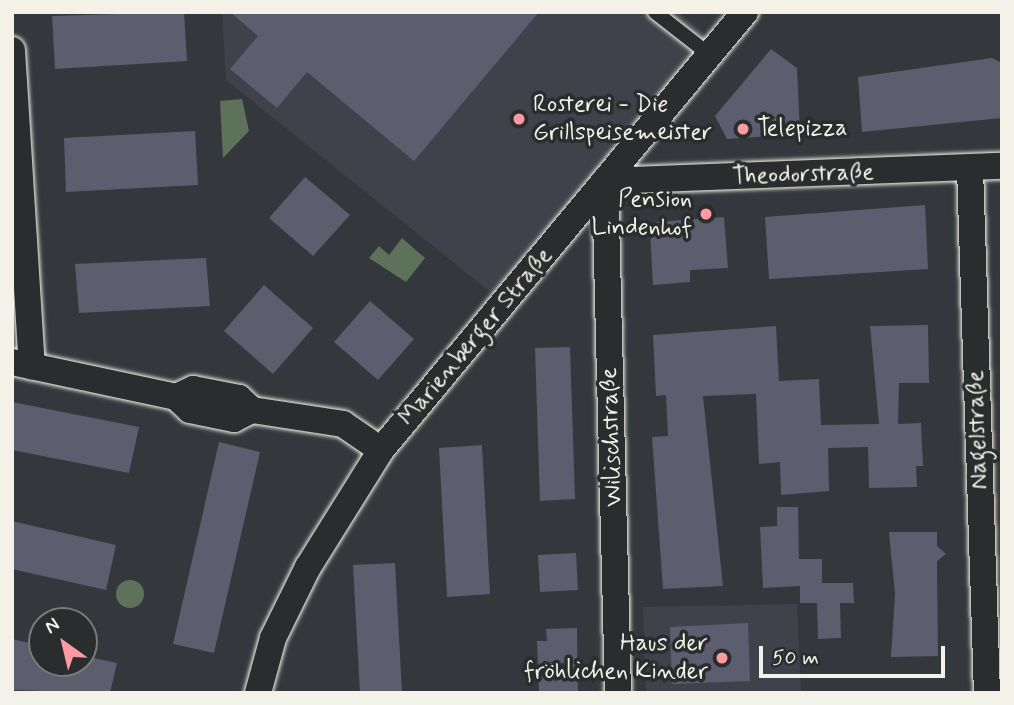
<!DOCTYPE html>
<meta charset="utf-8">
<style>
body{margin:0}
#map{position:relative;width:1014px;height:705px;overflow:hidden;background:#34373b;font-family:Mynerve,sans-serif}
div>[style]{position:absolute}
.built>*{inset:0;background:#40424b}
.green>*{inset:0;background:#5d715b}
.round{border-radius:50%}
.building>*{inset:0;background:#5c5d6f}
.roads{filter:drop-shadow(0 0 2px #f4f1e8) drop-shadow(0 0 2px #f4f1e8)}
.lane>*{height:14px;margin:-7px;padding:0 7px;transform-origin:7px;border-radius:7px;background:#2a2d2e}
.street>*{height:26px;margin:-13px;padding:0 13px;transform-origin:13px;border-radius:13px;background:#2a2d2e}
.dots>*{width:19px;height:19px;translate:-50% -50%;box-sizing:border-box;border:4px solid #2a2d2e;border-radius:50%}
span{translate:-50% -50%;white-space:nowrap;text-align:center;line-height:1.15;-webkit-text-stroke:7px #2a2d2e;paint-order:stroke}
.poi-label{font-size:24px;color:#f4f1e8}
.left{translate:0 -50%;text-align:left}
.right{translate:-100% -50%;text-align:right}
.street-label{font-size:24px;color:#f4f1e8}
.frame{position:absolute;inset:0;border:14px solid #f4f1e8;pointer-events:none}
.north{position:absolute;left:28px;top:607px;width:70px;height:70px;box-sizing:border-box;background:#2a2d2e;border:2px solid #7b7b78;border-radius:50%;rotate:326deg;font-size:19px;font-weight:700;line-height:28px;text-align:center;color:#f4f1e8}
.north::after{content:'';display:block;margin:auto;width:24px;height:32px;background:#ff9aa2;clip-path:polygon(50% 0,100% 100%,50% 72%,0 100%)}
.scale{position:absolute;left:759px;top:646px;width:186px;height:32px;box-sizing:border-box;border:4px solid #f4f1e8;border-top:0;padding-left:9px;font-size:21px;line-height:24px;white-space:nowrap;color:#f4f1e8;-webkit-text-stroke:5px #2a2d2e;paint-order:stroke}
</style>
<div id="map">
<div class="built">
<div style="clip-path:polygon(222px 12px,679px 12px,718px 45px,504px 303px,226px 80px)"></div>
<div style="clip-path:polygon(797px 604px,801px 693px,646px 693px,643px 607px)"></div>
</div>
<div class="green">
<div style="clip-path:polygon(242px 99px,249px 131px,223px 158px,220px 101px)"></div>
<div style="clip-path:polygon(402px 238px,425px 258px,406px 282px,369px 258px,379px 246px,389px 255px)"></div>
<div class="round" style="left:116px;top:580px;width:28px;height:28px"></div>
</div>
<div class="building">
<div style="clip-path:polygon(184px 12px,187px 61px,55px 69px,52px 16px)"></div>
<div style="clip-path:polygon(230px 12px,539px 12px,414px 161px,307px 72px,277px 108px,230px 69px,258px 36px)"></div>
<div style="clip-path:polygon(771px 49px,797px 68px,800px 134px,727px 139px,715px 116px)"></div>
<div style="clip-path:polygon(992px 58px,1002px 63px,1002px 118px,862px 132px,858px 77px)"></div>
<div style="clip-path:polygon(195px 131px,198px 185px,66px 192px,64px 138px)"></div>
<div style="clip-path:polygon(305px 177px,350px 215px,313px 256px,269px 218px)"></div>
<div style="clip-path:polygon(925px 205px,928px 269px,769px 279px,765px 217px)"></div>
<div style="clip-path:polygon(724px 217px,728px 268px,690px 270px,690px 282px,653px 285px,650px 230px,656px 222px)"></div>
<div style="clip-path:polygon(206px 258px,210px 306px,79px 313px,75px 264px)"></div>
<div style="clip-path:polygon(264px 285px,313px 328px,273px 374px,224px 331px)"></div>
<div style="clip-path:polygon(370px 301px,414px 339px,378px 380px,334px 342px)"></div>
<div style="clip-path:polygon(928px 325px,929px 383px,899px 383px,898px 424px,921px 423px,923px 466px,916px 466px,917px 487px,869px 488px,868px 447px,828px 448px,829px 491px,781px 495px,780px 462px,759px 464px,756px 394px,703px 396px,723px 586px,663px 589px,652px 437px,668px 436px,666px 395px,656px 396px,653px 335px,776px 326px,779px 381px,819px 379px,821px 425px,879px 424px,870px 326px)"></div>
<div style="clip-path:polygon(570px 347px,575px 499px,540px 501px,535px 348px)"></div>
<div style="clip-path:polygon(12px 402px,139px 427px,129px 473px,12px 450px)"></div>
<div style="clip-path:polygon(219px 442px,260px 452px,214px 653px,173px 644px)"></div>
<div style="clip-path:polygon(482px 445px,490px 594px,447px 597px,439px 448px)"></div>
<div style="clip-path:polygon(777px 507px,798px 507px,799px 559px,822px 559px,822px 583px,853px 583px,854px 603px,840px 603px,841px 638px,818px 639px,817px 603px,800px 603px,800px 586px,763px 588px,760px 527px,777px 526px)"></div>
<div style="clip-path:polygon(12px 521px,116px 545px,106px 590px,12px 569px)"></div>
<div style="clip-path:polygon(889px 532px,937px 532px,937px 546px,946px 554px,937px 561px,938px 656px,891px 657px,895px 594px)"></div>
<div style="clip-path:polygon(576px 553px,578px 590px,540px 592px,538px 555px)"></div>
<div style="clip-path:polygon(395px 563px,402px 693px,360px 693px,353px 565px)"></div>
<div style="clip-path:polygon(748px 623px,750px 681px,672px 684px,670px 627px)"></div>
<div style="clip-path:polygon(577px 628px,578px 693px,539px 693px,537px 641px,547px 641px,546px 629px)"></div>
<div style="clip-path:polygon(12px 639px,42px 646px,42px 663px,84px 663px,84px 656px,117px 663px,110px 693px,12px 690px)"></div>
</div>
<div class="roads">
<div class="lane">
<div style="left:655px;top:12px;width:70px;rotate:38deg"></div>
</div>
<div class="street">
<div style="left:12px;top:50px;width:317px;rotate:86.4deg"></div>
<div style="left:970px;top:168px;width:525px;rotate:88.15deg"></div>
<div style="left:12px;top:362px;width:168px;rotate:12deg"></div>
<div style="left:176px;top:397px;width:19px;rotate:-25deg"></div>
<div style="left:193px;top:389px;width:47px;rotate:11.1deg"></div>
<div style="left:239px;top:398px;width:18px;rotate:43deg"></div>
<div style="left:252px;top:410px;width:92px;rotate:8.7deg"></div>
<div style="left:343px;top:424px;width:46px;rotate:34.4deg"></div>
<div style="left:176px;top:397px;width:19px;rotate:43deg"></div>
<div style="left:190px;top:410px;width:45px;rotate:11.6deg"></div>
<div style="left:234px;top:419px;width:20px;rotate:-27deg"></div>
<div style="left:258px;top:693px;width:57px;rotate:-74.7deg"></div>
<div style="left:273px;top:638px;width:79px;rotate:-63.8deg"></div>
<div style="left:308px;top:567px;width:138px;rotate:-58deg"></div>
<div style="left:381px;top:450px;width:570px;rotate:-50.27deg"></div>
<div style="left:618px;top:693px;width:512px;rotate:-91.45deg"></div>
<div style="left:605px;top:181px;width:397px;rotate:-2.2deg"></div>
</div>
</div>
<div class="dots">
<div style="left:519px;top:119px;background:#ff9aa2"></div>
<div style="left:743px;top:129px;background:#ff9aa2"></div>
<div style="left:706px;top:214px;background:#ff9aa2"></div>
<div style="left:722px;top:658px;background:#ff9aa2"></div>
</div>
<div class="poi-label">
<span class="left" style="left:533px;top:119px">Rosterei - Die<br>Grillspeisemeister</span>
<span class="left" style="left:757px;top:129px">Telepizza</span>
<span class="right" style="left:692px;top:214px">Pension<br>Lindenhof</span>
<span class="right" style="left:708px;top:658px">Haus der<br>fröhlichen Kinder</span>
</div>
<div class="street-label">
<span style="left:803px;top:175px;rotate:-2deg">Theodorstraße</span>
<span style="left:476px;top:337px;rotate:-50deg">Marienberger Straße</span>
<span style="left:978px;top:430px;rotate:-92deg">Nagelstraße</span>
<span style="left:612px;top:437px;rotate:-92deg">Wilischstraße</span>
</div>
<div class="frame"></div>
<div class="north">N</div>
<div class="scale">50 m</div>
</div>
